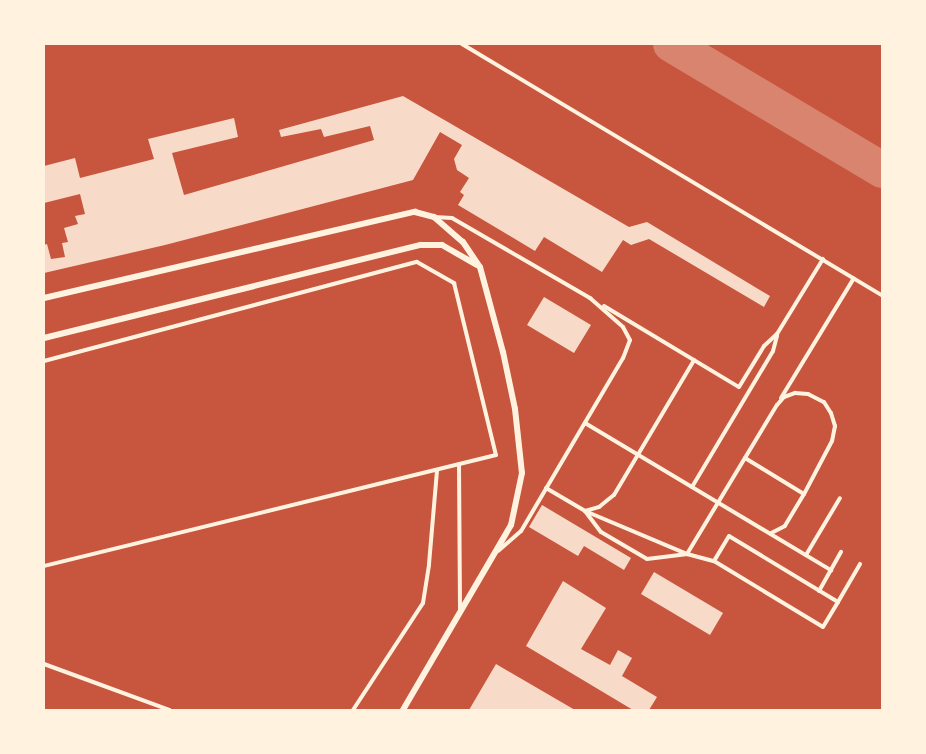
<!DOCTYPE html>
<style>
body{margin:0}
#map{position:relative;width:926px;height:754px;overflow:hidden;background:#c8553d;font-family:Karla,sans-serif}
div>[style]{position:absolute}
.taxiway>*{height:36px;margin:-18px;padding:0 18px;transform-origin:18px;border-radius:18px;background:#d8846e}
.building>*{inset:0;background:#f7dbc8}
.service>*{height:4px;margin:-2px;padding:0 2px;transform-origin:2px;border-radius:2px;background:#fff3e0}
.minor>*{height:6px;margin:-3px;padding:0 3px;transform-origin:3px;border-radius:3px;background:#fff3e0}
span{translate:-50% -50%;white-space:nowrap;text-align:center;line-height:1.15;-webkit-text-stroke:5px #fff3e0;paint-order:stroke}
.frame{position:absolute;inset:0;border:45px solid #fff3e0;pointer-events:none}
</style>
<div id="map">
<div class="taxiway">
<div style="left:671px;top:44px;width:246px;rotate:30.8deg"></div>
</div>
<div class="building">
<div style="clip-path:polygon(403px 96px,629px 227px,647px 222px,770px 296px,764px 307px,649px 239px,631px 245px,623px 240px,602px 272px,544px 237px,535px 251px,458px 205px,464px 195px,460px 192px,469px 178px,457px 170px,454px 159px,462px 145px,440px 132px,413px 180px,165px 245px,44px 273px,44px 245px,47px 244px,51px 259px,65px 257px,62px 243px,68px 242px,64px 228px,78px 224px,75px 216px,85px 214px,80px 194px,44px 203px,44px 166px,75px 158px,80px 178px,154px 159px,148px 139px,234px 118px,238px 137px,172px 153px,184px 195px,374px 140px,370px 126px,324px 137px,321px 129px,281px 137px,279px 130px)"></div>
<div style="clip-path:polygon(544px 297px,591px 325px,574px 353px,527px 325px)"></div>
<div style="clip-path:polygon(542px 505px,631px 558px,624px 570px,584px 546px,578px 556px,529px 527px)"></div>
<div style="clip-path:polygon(654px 572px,723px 613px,710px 635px,641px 594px)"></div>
<div style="clip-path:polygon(563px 581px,606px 608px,581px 649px,610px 665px,618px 650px,632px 658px,622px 676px,657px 697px,649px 710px,633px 710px,526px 646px)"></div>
<div style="clip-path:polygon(496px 664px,575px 710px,469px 710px)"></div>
</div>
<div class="service">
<div style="left:462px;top:44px;width:489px;rotate:30.9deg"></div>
<div style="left:434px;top:217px;width:18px;rotate:3deg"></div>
<div style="left:452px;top:218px;width:160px;rotate:30.1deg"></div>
<div style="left:590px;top:298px;width:44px;rotate:41.3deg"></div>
<div style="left:623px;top:327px;width:15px;rotate:62deg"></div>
<div style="left:630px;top:340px;width:19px;rotate:111deg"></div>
<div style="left:623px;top:358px;width:201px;rotate:120.5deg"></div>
<div style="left:521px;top:531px;width:30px;rotate:139deg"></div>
<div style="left:604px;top:306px;width:157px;rotate:31deg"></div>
<div style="left:739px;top:387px;width:48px;rotate:-58.6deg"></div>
<div style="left:764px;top:346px;width:18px;rotate:-43deg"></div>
<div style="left:777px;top:334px;width:88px;rotate:-58.5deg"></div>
<div style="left:44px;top:361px;width:386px;rotate:-14.9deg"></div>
<div style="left:417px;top:262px;width:43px;rotate:29.6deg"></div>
<div style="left:454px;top:283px;width:177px;rotate:76.3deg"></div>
<div style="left:496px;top:455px;width:465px;rotate:166.2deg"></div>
<div style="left:781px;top:398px;width:140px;rotate:-58.7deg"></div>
<div style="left:585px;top:423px;width:287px;rotate:30.9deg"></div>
<div style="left:745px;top:458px;width:69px;rotate:31.4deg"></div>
<div style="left:804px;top:494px;width:37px;rotate:121deg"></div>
<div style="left:785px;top:526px;width:16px;rotate:153deg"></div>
<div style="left:459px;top:464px;width:146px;rotate:89.6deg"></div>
<div style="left:692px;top:487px;width:158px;rotate:-59.2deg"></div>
<div style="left:773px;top:351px;width:16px;rotate:-75deg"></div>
<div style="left:546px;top:488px;width:45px;rotate:30.5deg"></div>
<div style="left:585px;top:511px;width:111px;rotate:22.9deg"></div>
<div style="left:687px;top:554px;width:28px;rotate:15deg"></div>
<div style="left:714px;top:561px;width:127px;rotate:31.2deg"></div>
<div style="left:823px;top:627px;width:29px;rotate:-59deg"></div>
<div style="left:838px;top:602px;width:127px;rotate:-148.8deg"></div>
<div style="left:729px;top:536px;width:29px;rotate:121deg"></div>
<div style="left:585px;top:511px;width:15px;rotate:-16deg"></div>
<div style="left:599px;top:507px;width:19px;rotate:-39deg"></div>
<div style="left:614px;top:495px;width:157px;rotate:-59.3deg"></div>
<div style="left:585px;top:511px;width:26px;rotate:53deg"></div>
<div style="left:601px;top:532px;width:53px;rotate:30.4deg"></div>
<div style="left:647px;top:559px;width:39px;rotate:-7deg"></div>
<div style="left:687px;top:554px;width:174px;rotate:-58.9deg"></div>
<div style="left:777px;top:405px;width:11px;rotate:-49deg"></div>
<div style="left:784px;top:397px;width:12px;rotate:-20deg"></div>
<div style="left:795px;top:393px;width:13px;rotate:4deg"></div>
<div style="left:808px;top:394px;width:18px;rotate:27deg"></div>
<div style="left:824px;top:402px;width:13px;rotate:58deg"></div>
<div style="left:831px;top:413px;width:14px;rotate:73deg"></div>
<div style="left:835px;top:426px;width:15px;rotate:101deg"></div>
<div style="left:832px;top:441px;width:60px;rotate:117.8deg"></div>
<div style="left:806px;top:555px;width:66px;rotate:-59.2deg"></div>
<div style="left:819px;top:591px;width:45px;rotate:-60.6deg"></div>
<div style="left:838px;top:602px;width:44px;rotate:-59.9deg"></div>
<div style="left:44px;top:664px;width:134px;rotate:20.1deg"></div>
<div style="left:353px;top:710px;width:128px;rotate:-56.8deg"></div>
<div style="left:423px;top:603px;width:39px;rotate:-81deg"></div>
<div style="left:429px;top:564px;width:94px;rotate:-85.1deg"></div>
</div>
<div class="minor">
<div style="left:44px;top:298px;width:381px;rotate:-13.1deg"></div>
<div style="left:415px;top:212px;width:20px;rotate:15deg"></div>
<div style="left:434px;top:217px;width:38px;rotate:41deg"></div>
<div style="left:463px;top:242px;width:30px;rotate:56deg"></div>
<div style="left:480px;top:267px;width:88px;rotate:74.9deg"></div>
<div style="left:503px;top:352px;width:58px;rotate:78.1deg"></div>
<div style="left:515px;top:409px;width:64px;rotate:83.8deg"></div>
<div style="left:522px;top:473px;width:53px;rotate:101.9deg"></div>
<div style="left:511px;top:525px;width:214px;rotate:120.3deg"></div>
<div style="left:44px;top:338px;width:388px;rotate:-13.9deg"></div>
<div style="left:421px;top:245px;width:21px"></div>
<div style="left:442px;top:245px;width:40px;rotate:29.7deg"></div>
</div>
<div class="frame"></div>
</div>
